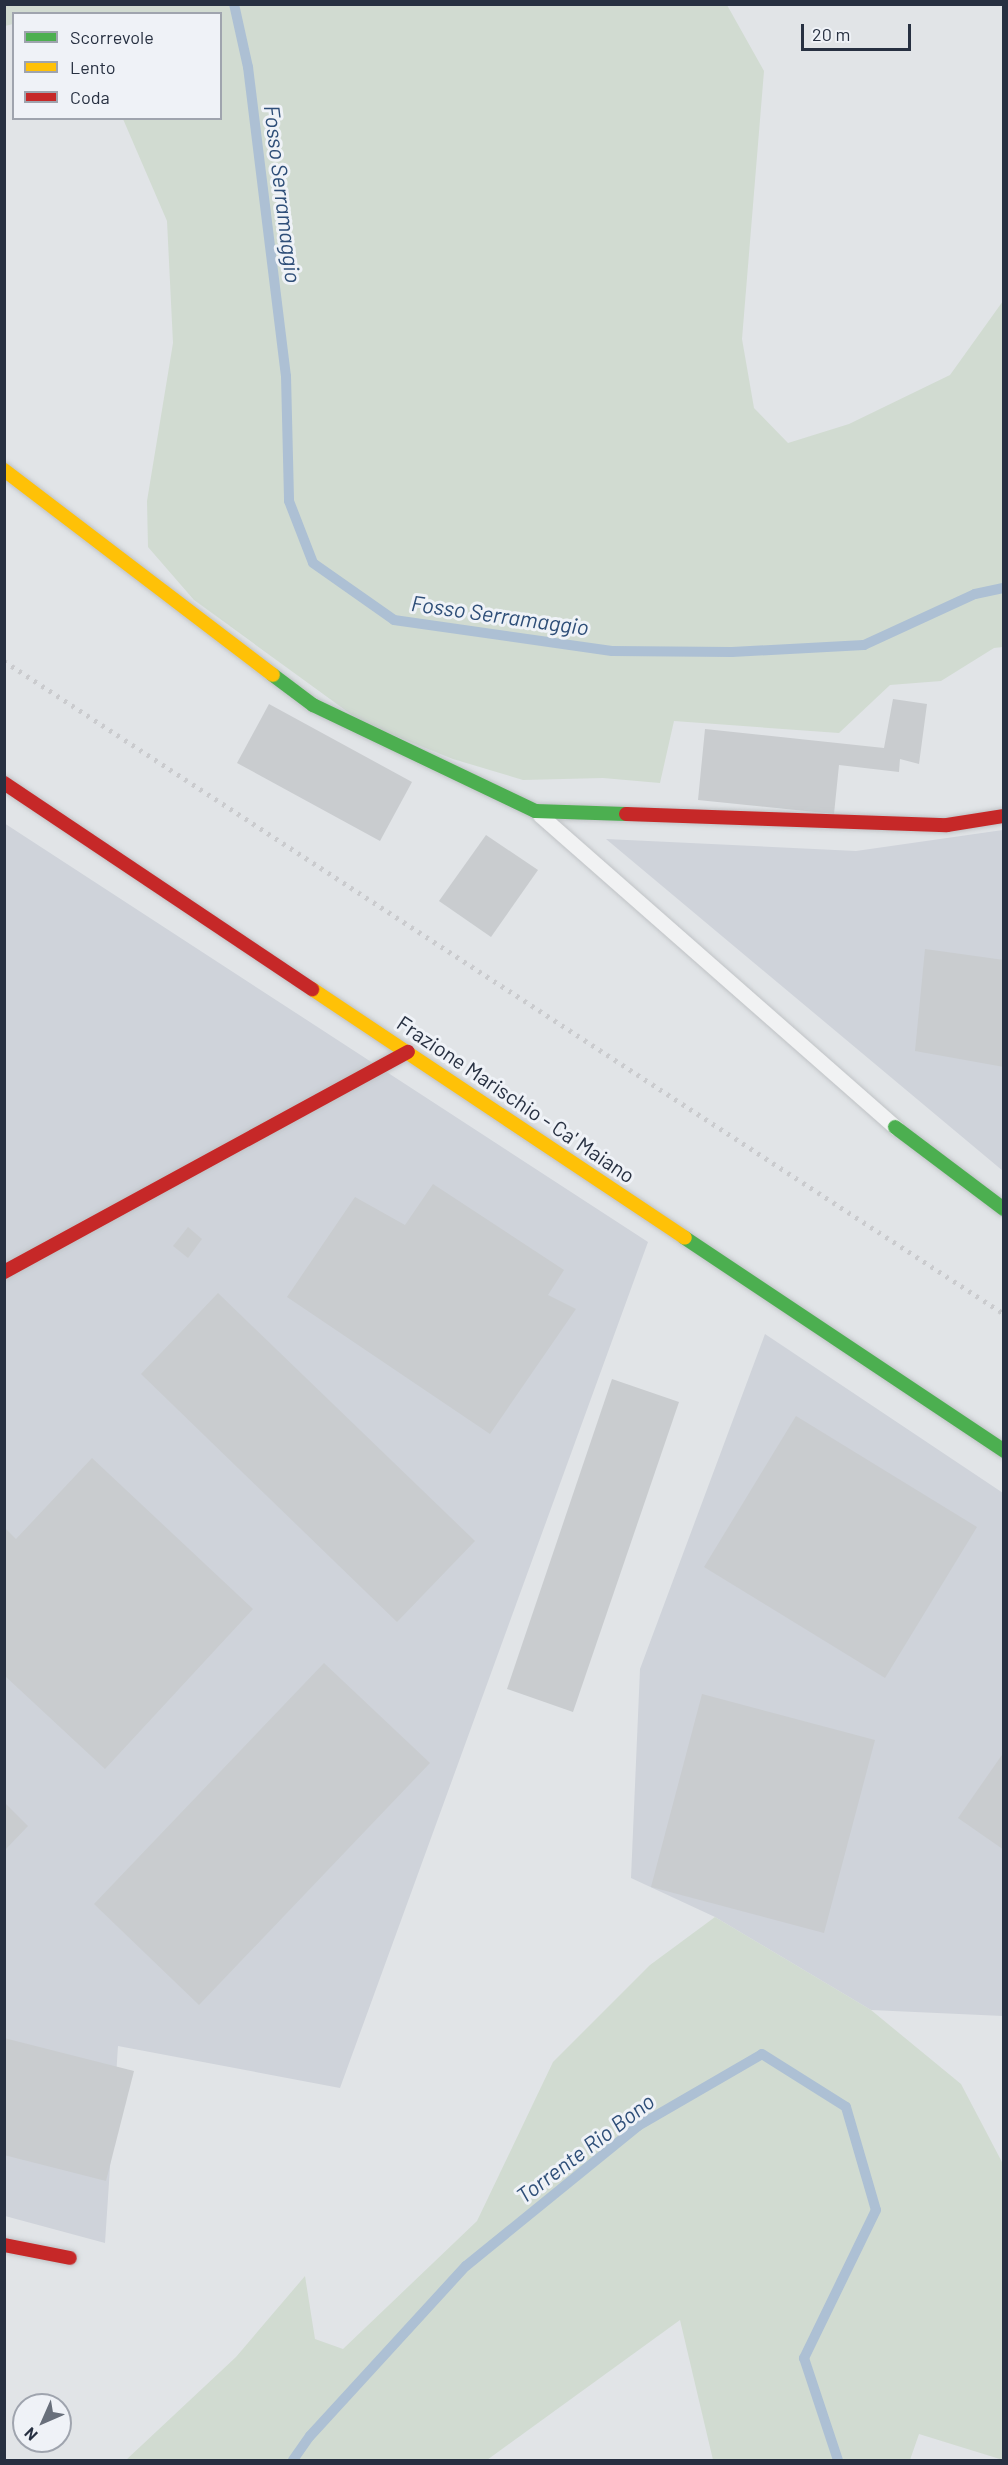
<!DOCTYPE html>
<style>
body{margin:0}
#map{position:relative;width:1008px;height:2465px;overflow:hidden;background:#e1e4e7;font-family:Barlow,sans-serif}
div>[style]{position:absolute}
.built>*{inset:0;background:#cfd3da}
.green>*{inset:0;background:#d1dbd1}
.stream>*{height:10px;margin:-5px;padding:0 5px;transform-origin:5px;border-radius:5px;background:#adc0d4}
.building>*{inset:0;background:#c9cccf}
.roads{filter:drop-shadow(0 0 2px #bfc2c5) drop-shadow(0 0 2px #bfc2c5)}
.lane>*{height:15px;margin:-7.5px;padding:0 7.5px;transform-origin:7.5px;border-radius:7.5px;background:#f1f2f3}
.fast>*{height:14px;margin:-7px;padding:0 7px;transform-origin:7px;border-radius:7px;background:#4caf50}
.slow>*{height:14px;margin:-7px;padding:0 7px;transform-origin:7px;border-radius:7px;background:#ffc107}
.jam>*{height:14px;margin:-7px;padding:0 7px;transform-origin:7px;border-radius:7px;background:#c62828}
.rail>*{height:4.5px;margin-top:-2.25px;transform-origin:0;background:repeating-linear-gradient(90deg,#cacbce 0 3px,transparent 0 9px)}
span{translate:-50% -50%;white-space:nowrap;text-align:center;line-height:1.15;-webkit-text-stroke:6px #eff2f7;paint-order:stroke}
.street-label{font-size:21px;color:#273041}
.water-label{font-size:22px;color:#2e4e78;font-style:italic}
.frame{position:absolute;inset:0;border:6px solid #273041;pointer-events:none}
.legend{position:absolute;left:12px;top:12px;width:210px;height:108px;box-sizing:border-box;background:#eff2f7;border:2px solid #9fa4ae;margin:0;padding:8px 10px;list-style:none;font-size:18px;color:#273041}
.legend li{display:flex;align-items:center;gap:12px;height:30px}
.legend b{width:30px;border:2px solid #9fa4ae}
.north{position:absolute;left:12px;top:2393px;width:60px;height:60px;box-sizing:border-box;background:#eff2f7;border:2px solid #9fa4ae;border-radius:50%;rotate:225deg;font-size:16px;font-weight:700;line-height:24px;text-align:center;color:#273041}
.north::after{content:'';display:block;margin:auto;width:21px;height:27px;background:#686f7b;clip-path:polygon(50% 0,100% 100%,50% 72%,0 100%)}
.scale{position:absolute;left:801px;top:24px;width:110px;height:27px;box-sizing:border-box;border:3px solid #273041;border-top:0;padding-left:8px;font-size:18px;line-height:21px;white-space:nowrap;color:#273041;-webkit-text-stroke:4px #eff2f7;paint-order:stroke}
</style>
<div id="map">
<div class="built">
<div style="clip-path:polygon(4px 823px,648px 1242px,340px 2088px,118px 2046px,105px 2243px,5px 2216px)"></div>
<div style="clip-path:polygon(1003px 830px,1003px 1171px,606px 839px,856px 851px)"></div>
<div style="clip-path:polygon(765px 1334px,1003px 1493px,1003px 2016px,871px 2010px,715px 1917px,631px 1878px,640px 1669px)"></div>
</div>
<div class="green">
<div style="clip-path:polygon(5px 4px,727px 5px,764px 71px,742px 339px,754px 408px,788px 443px,849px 424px,950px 375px,1003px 301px,1003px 647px,994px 648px,941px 681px,890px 685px,839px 733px,674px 721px,660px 783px,603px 778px,523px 780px,453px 759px,363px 723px,194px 600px,148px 547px,147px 501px,173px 343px,167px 221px,123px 119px,220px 118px,220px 14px,14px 14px,13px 24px,5px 26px)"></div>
<div style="clip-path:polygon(715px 1917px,871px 2010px,961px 2084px,1003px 2164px,1003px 2460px,919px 2434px,910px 2460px,713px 2460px,680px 2320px,487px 2460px,126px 2460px,236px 2357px,305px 2276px,315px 2339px,343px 2349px,477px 2221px,553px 2062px,650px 1965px)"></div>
</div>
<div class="stream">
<div style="left:234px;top:4px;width:65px;rotate:77.5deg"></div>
<div style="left:248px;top:67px;width:311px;rotate:83deg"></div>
<div style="left:286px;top:376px;width:125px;rotate:88.6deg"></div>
<div style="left:289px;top:501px;width:66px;rotate:68.8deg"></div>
<div style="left:313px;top:563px;width:99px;rotate:35.1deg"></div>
<div style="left:394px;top:620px;width:220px;rotate:8.1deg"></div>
<div style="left:612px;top:651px;width:120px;rotate:0.5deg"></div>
<div style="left:732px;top:652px;width:132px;rotate:-3deg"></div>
<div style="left:864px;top:645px;width:122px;rotate:-24.7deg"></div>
<div style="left:975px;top:594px;width:30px;rotate:-12deg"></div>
<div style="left:293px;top:2460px;width:29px;rotate:-55deg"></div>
<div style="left:310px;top:2436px;width:231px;rotate:-47.5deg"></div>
<div style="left:466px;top:2266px;width:222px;rotate:-39.1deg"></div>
<div style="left:638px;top:2126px;width:143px;rotate:-30.1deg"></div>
<div style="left:762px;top:2054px;width:99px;rotate:32.2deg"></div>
<div style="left:846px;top:2107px;width:107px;rotate:73.8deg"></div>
<div style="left:876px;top:2210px;width:165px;rotate:115.9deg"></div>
<div style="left:804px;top:2358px;width:108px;rotate:71.6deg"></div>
</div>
<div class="building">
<div style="clip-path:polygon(893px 699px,927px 704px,919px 764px,900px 759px,899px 772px,839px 765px,834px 814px,698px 800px,705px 729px,884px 748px)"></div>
<div style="clip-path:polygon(269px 704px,412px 782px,380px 841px,237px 763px)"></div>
<div style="clip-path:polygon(486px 835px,538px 870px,491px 937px,439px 901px)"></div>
<div style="clip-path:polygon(925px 949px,1004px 960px,1004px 1067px,915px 1051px)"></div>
<div style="clip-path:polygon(433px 1184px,564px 1270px,548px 1295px,576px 1309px,490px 1434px,287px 1297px,355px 1197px,405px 1225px)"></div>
<div style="clip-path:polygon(188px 1227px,202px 1239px,188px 1258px,173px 1246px)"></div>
<div style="clip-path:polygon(218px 1293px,475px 1541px,397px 1622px,141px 1374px)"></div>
<div style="clip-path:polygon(612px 1379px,679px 1402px,573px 1712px,507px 1689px)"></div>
<div style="clip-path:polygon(796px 1416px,977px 1527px,885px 1678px,704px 1567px)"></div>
<div style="clip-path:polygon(92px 1458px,253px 1609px,105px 1769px,5px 1676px,5px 1528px,16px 1539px)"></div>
<div style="clip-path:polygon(324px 1663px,430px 1763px,199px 2005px,94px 1904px)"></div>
<div style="clip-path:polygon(702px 1694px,875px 1740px,824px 1933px,651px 1887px)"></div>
<div style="clip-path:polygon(1004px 1752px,1004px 1850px,958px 1818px)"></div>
<div style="clip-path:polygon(5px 1803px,28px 1826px,5px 1850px)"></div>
<div style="clip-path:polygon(4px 2038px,134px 2071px,106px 2181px,4px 2155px)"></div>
</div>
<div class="roads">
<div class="lane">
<div style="left:540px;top:815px;width:473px;rotate:41.3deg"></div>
</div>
<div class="fast">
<div style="left:273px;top:675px;width:50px;rotate:36.9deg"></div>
<div style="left:313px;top:705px;width:246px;rotate:25.5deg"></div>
<div style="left:535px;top:811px;width:91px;rotate:1.9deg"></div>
<div style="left:895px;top:1127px;width:136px;rotate:37deg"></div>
<div style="left:685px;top:1238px;width:384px;rotate:33.7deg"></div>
</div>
<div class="slow">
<div style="left:4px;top:470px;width:338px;rotate:37.3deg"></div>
<div style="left:312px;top:989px;width:448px;rotate:33.7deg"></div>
</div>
<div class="jam">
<div style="left:4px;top:783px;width:371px;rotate:33.8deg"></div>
<div style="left:626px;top:814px;width:321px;rotate:2deg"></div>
<div style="left:947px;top:825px;width:58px;rotate:-9deg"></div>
<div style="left:4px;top:1272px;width:460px;rotate:-28.6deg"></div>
<div style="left:4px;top:2245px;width:67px;rotate:11.1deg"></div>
</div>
</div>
<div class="rail">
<div style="left:4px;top:661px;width:1194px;rotate:33.14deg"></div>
</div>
<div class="street-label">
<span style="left:516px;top:1099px;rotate:34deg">Frazione Marischio - Ca' Maiano</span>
</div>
<div class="water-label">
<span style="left:283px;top:194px;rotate:83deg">Fosso Serramaggio</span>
<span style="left:500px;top:615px;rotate:8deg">Fosso Serramaggio</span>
<span style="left:585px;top:2148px;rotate:-37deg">Torrente Rio Bono</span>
</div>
<div class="frame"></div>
<ul class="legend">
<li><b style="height:8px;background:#4caf50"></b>Scorrevole</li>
<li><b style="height:8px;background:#ffc107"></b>Lento</li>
<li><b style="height:8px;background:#c62828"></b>Coda</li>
</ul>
<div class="north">N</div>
<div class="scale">20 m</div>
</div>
